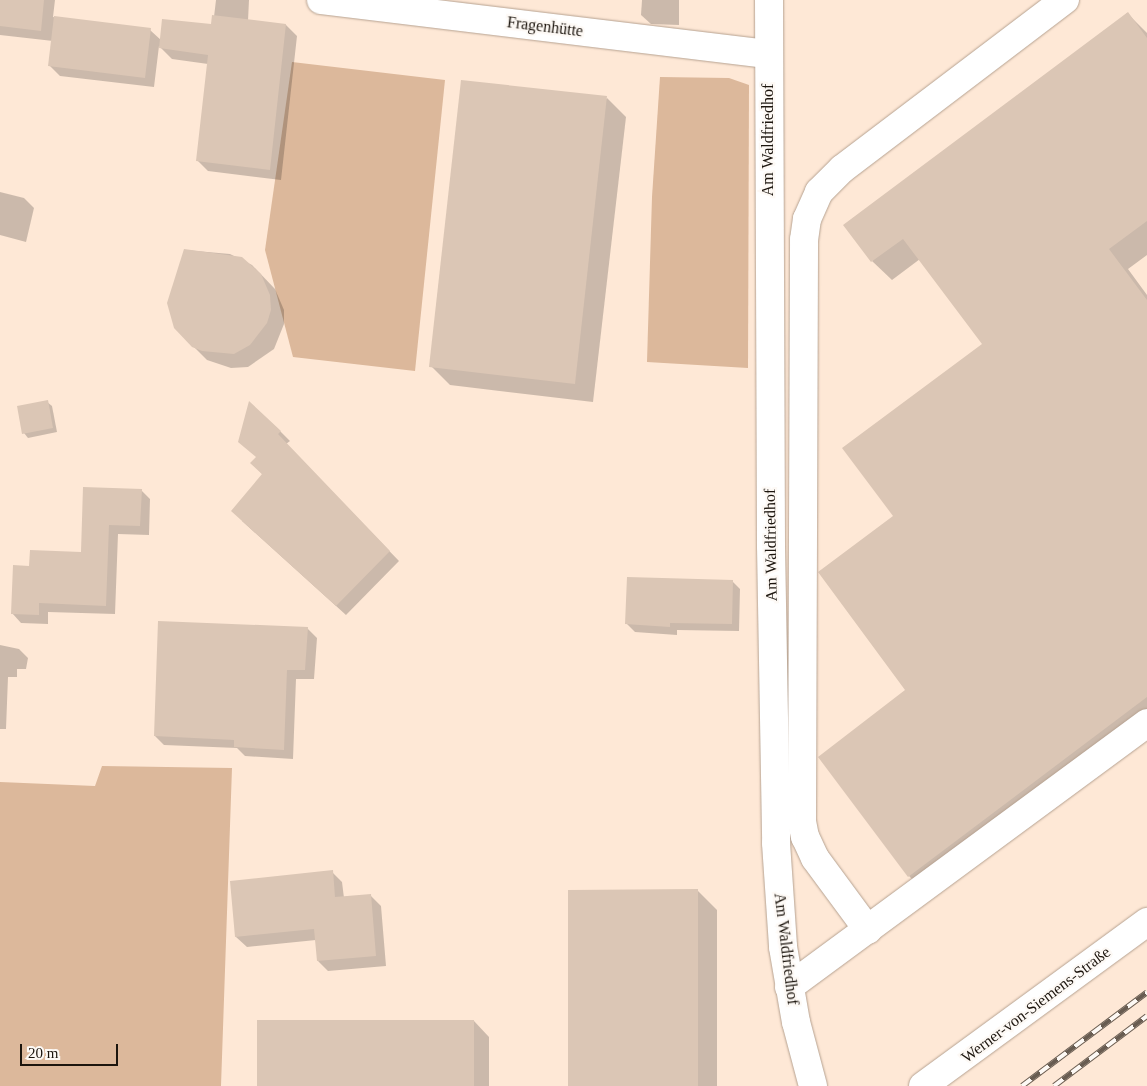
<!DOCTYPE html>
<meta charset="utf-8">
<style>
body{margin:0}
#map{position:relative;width:1147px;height:1086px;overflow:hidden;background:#fee8d6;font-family:Georgia,serif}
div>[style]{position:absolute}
.green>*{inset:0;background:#dcb89b}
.shadow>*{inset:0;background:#0003}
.building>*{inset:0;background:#dbc6b5}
.roads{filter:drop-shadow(0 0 1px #b6a291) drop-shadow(0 0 1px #b6a291)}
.minor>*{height:28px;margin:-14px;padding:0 14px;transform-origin:14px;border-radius:14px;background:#fff}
.rail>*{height:5.5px;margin-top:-2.75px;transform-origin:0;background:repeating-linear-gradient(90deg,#fdf9f5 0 11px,#685c51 0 22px);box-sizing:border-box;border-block:1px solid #685c51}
span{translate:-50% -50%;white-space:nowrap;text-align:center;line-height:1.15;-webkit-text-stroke:4.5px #fdf9f5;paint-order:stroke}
.street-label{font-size:16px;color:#1c150e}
.scale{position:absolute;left:20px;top:1044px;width:98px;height:22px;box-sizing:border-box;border:2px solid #1c150e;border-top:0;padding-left:6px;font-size:15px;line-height:18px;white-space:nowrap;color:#1c150e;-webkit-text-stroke:4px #fdf9f5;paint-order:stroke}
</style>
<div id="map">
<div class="green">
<div style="clip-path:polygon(292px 62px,445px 80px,415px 371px,293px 357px,265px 250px)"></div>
<div style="clip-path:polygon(660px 77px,729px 78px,749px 85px,748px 368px,647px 362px,652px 197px)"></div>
<div style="clip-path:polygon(102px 766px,232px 768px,221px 1086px,0 1086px,0 782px,95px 786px)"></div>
</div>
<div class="shadow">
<div style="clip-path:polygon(0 0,55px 0,53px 17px,150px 30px,162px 41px,213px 25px,216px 0,249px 0,248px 21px,286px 25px,297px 36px,281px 180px,208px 171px,197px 160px,208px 64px,172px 59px,159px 46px,154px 87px,60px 76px,50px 66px,53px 41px,0 35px)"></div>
<div style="clip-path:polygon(642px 0,679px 0,679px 25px,651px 24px,641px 15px)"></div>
<div style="clip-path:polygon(1127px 13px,1147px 33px,1147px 255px,1128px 269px,1147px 295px,1147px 731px,928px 895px,909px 876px,907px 690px,894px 517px,984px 344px,920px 259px,892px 280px,872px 261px)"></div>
<div style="clip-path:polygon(607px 98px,626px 117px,593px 402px,450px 385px,431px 366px)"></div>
<div style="clip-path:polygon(0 192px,24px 198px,34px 208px,26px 242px,0 235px)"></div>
<div style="clip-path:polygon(185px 250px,230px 254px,252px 265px,275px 289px,284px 310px,284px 324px,274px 349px,248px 367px,231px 368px,207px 360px,175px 328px)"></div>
<div style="clip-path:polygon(47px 402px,52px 406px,57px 432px,28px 438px,24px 433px)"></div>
<div style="clip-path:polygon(280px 431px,290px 441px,286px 444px,399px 561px,346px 615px,242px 521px,263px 475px,252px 463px)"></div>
<div style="clip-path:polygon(141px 490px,150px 499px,149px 535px,118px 534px,115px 614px,48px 612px,48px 624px,21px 623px,12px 613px,30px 567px,82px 553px)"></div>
<div style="clip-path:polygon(732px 581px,740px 589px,739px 631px,677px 630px,677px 635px,635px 632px,627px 624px)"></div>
<div style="clip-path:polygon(307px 628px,317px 638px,314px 679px,296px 679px,293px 759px,245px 756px,237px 748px,164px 745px,155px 736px)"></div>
<div style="clip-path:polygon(0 645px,19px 649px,28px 658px,26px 669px,17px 669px,17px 677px,8px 677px,6px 729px,0 729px)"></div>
<div style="clip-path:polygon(332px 872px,342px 882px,344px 898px,370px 895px,381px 906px,386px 966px,328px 971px,318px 961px,316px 940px,247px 947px,236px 937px,231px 882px)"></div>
<div style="clip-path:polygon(697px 890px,717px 910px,717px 1086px,569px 1086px)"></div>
<div style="clip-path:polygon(474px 1021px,489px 1037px,489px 1086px,258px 1086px)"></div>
</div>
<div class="building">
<div style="clip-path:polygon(0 0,44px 0,41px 31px,0 26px)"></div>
<div style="clip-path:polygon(1128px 12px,1147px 38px,1147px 221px,1109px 249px,1147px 300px,1147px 697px,908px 877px,818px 757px,905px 690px,818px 572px,893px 516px,842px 448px,982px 344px,903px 239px,871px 262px,843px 225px)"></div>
<div style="clip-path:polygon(212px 15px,286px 24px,270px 170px,196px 161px,208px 55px,159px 48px,162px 19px,211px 24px)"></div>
<div style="clip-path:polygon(54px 16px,151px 28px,145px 78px,48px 66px)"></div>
<div style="clip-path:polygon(461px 80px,607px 96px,575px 384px,429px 367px)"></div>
<div style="clip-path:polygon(184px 249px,242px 257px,261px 274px,270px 295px,271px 310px,267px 323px,250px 345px,234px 354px,202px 351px,192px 347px,174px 328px,167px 303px)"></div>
<div style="clip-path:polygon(48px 400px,53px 428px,22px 434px,17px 406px)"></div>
<div style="clip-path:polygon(249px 401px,281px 431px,278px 434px,390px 551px,336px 606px,231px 511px,262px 474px,250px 463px,256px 457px,238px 442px)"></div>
<div style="clip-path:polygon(83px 487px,142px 489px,140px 526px,109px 525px,106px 606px,39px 603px,39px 615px,11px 614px,13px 565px,29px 566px,30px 550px,81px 552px)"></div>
<div style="clip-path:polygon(627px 577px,733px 580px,732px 624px,670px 623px,670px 627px,625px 624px)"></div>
<div style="clip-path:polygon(158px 621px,308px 627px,305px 670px,287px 670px,284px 750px,234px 747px,234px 740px,154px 736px)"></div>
<div style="clip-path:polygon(333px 870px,335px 897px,371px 894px,376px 956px,317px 961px,314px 929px,235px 937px,230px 881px)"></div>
<div style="clip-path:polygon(698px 889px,698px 1086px,568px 1086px,568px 890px)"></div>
<div style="clip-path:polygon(257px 1020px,474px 1020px,474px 1086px,257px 1086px)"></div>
</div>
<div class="roads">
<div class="minor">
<div style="left:321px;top:0;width:450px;rotate:6.9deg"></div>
<div style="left:769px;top:0;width:546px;rotate:89.79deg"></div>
<div style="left:771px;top:546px;width:297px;rotate:89deg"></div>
<div style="left:776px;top:843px;width:104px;rotate:86.1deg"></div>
<div style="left:783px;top:947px;width:76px;rotate:80.2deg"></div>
<div style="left:796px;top:1022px;width:66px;rotate:75.1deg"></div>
<div style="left:868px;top:930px;width:89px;rotate:-126.4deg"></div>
<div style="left:815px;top:858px;width:23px;rotate:-115deg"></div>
<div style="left:805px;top:837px;width:15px;rotate:-101deg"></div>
<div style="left:802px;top:822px;width:582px;rotate:-89.8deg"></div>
<div style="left:804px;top:240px;width:21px;rotate:-82deg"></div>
<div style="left:807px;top:219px;width:30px;rotate:-66deg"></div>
<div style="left:819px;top:192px;width:33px;rotate:-45deg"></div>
<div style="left:842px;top:169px;width:280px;rotate:-37.2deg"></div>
<div style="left:789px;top:987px;width:445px;rotate:-36.4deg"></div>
<div style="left:923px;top:1086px;width:278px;rotate:-36.2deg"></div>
</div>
</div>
<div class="rail">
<div style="left:1022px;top:1086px;width:156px;rotate:-36.9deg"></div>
<div style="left:1054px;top:1086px;width:116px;rotate:-37deg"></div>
</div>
<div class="street-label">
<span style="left:545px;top:27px;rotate:7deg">Fragenhütte</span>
<span style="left:768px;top:140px;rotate:-90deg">Am Waldfriedhof</span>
<span style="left:771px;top:545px;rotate:-91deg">Am Waldfriedhof</span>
<span style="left:786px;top:949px;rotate:83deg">Am Waldfriedhof</span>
<span style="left:1036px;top:1005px;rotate:-37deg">Werner-von-Siemens-Straße</span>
</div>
<div class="scale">20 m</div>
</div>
